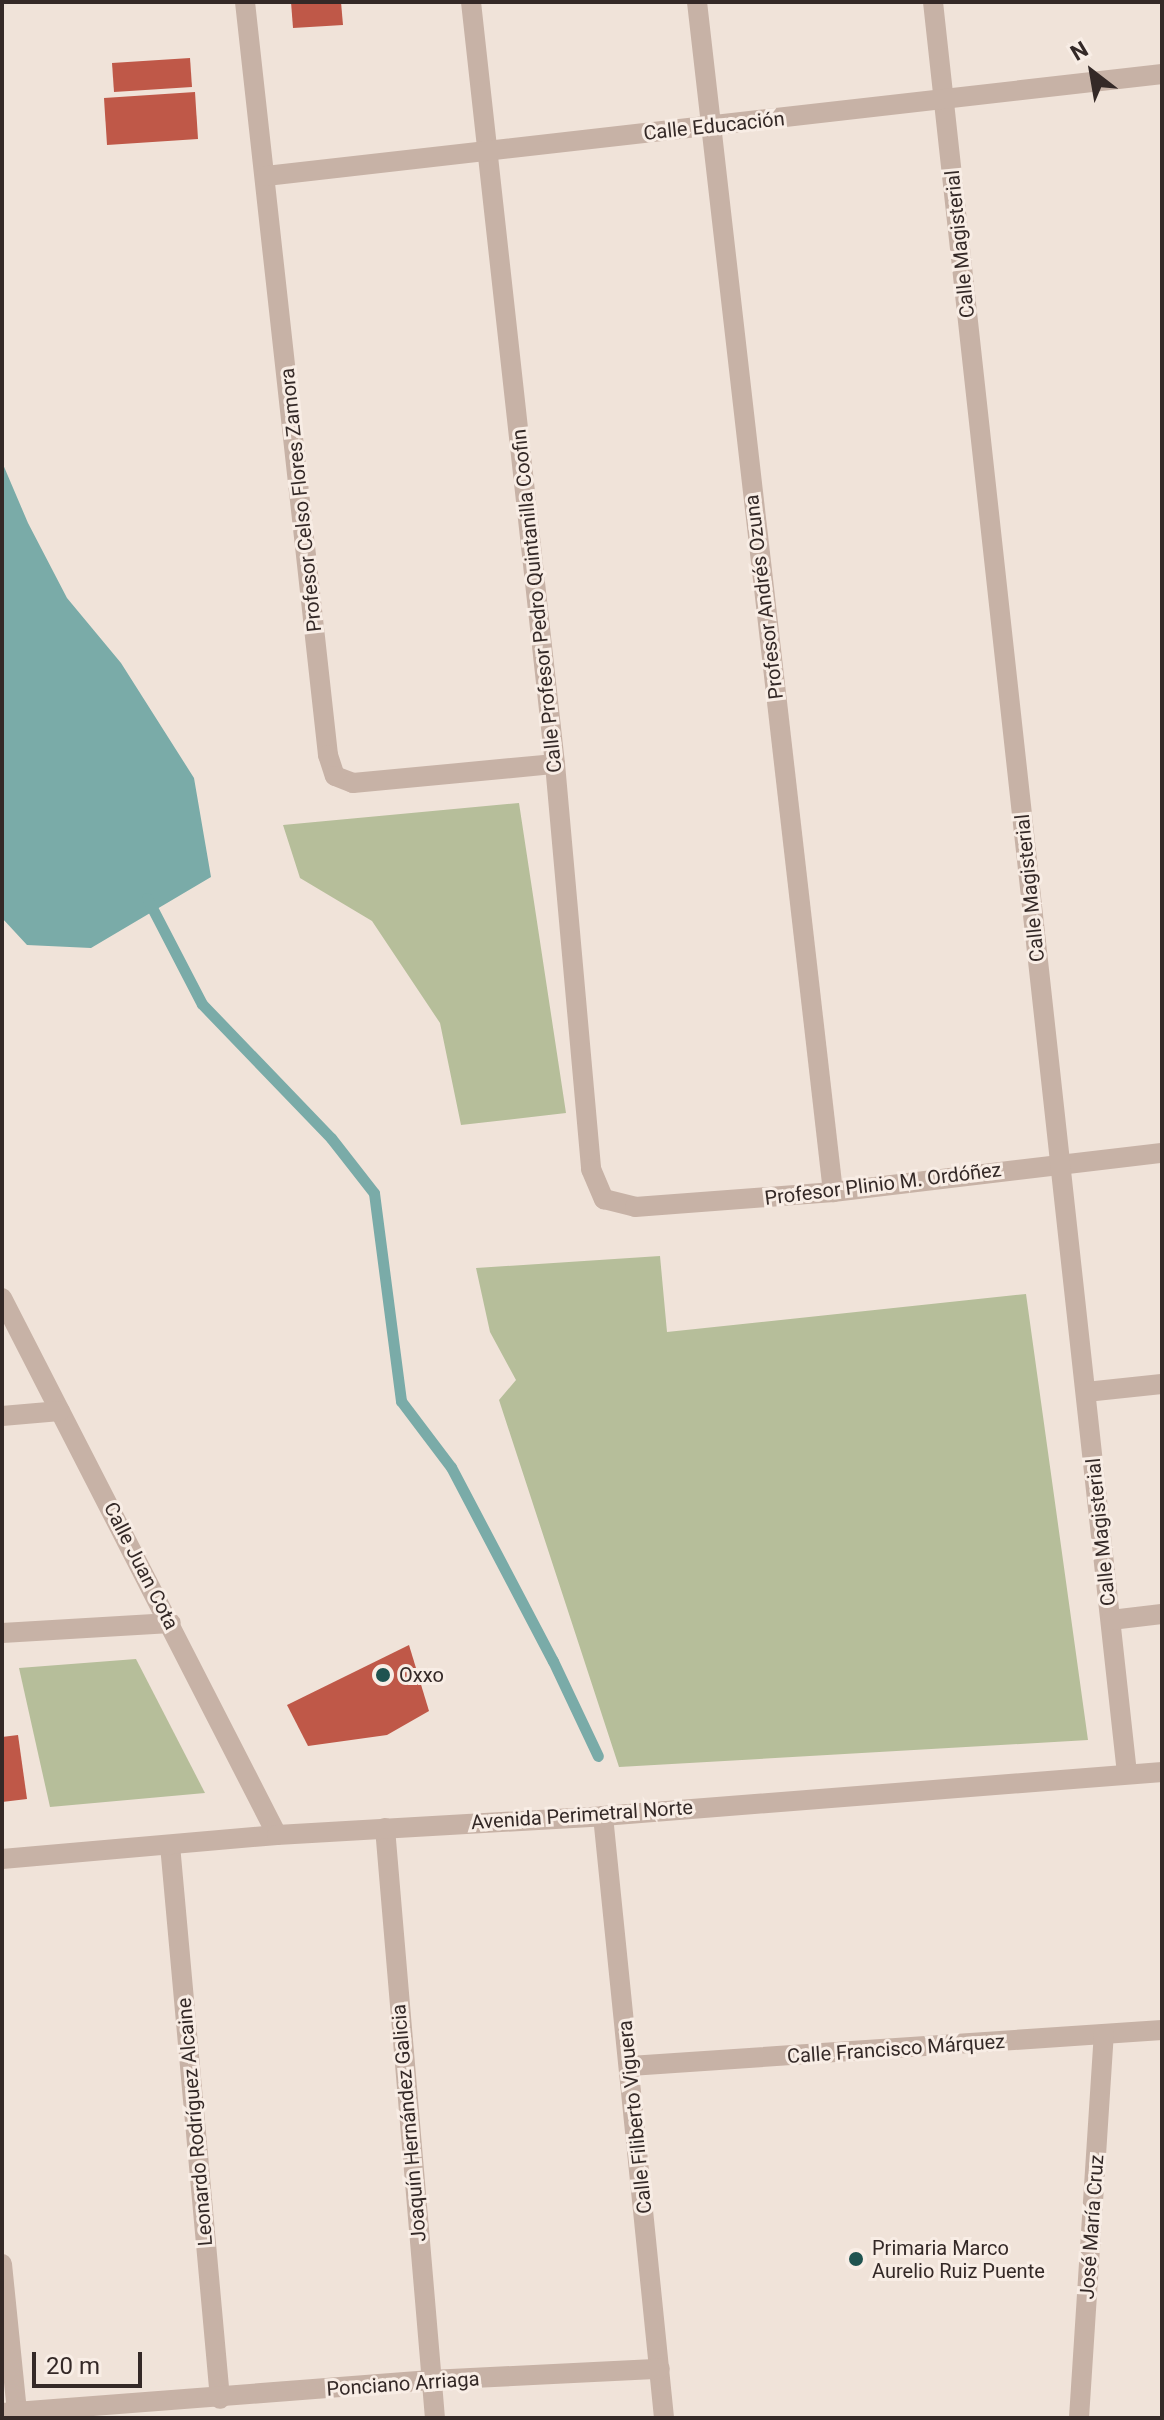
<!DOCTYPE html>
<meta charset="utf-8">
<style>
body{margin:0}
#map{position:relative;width:1164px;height:2420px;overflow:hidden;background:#f0e3d9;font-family:Roboto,sans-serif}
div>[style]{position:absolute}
.green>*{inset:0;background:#b6be9a}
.water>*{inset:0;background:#7aaba8}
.stream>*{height:11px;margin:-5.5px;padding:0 5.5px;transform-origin:5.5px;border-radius:5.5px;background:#7aaba8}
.building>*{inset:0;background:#bf5848}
.minor>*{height:20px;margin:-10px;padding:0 10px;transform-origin:10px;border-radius:10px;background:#c7b2a6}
.dots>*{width:22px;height:22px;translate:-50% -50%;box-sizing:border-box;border:4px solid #f8ede5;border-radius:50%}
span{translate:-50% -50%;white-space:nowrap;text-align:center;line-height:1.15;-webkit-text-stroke:6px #f8ede5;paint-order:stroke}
.street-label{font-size:20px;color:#342927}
.poi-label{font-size:20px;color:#342927}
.left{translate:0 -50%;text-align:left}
.frame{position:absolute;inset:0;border:4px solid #342927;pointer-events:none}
.north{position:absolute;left:1052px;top:32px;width:80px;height:80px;-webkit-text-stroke:6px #f8ede5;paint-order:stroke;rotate:329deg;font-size:22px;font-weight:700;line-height:32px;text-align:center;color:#342927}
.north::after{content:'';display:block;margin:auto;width:28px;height:36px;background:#342927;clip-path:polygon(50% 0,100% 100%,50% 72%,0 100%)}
.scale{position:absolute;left:32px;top:2352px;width:110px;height:36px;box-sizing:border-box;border:4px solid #342927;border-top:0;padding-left:10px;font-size:24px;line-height:28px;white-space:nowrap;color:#342927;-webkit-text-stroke:6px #f8ede5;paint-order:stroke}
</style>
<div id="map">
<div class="green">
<div style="clip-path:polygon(519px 803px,566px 1113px,461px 1125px,440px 1023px,372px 921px,300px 878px,283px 825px)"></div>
<div style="clip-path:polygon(660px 1256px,667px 1332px,1026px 1294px,1088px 1740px,619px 1767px,499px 1400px,516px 1380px,490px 1332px,476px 1268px)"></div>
<div style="clip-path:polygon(136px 1659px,205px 1793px,50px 1807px,19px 1668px)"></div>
</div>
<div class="water">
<div style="clip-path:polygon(2px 462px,28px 523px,67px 598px,121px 663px,194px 778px,211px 877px,91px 948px,27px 945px,2px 918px)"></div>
</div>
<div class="stream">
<div style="left:147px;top:898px;width:119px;rotate:62.6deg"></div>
<div style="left:202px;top:1004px;width:186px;rotate:46.1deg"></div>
<div style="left:331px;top:1138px;width:70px;rotate:52deg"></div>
<div style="left:374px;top:1193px;width:210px;rotate:82.6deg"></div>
<div style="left:401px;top:1401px;width:83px;rotate:52.9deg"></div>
<div style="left:451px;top:1467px;width:219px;rotate:62.3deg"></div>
<div style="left:553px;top:1661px;width:105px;rotate:64.7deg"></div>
</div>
<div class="building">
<div style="clip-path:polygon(291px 2px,341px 2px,343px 25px,293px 28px)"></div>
<div style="clip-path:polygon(190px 58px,192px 87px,114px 92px,112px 63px)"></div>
<div style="clip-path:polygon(195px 92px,198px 139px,107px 145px,104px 98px)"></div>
<div style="clip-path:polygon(409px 1645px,429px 1711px,387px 1735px,308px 1746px,287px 1705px)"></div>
<div style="clip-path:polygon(18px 1735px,27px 1799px,2px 1802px,2px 1737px)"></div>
</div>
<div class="minor">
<div style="left:245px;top:2px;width:758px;rotate:83.71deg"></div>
<div style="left:328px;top:755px;width:22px;rotate:72deg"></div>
<div style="left:335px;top:776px;width:19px;rotate:21deg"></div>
<div style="left:353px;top:783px;width:203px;rotate:-5.4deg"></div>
<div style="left:471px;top:2px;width:767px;rotate:83.71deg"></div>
<div style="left:555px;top:764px;width:407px;rotate:84.9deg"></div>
<div style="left:591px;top:1169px;width:33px;rotate:67deg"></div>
<div style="left:604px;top:1199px;width:32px;rotate:14deg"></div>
<div style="left:635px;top:1207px;width:199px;rotate:-4.3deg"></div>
<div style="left:833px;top:1192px;width:331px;rotate:-6.8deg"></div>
<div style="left:697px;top:2px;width:1198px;rotate:83.48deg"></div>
<div style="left:933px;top:2px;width:1782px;rotate:83.75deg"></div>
<div style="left:266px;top:176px;width:902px;rotate:-6.49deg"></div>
<div style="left:2px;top:1298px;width:603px;rotate:62.88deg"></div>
<div style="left:1086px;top:1392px;width:76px;rotate:-6deg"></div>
<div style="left:2px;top:1416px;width:58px;rotate:-4.9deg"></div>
<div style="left:1111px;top:1620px;width:51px;rotate:-6.7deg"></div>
<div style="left:2px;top:1633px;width:169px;rotate:-3.4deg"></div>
<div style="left:603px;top:1816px;width:605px;rotate:84.21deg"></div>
<div style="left:385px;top:1828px;width:592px;rotate:85.16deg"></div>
<div style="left:170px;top:1845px;width:556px;rotate:84.84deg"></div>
<div style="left:2px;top:1859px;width:276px;rotate:-5deg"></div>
<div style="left:277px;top:1835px;width:327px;rotate:-3.3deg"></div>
<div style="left:603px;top:1816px;width:561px;rotate:-4.5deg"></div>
<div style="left:630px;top:2066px;width:533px;rotate:-3.87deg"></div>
<div style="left:2px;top:2264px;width:149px;rotate:84.2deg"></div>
<div style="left:2px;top:2413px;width:430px;rotate:-4.4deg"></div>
<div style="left:431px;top:2380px;width:229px;rotate:-2.8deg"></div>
<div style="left:1079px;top:2418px;width:384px;rotate:-86.3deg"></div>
</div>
<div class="dots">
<div style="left:383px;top:1675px;background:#1f5350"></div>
<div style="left:856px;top:2259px;background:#1f5350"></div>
</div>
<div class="street-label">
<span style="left:714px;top:126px;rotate:-6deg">Calle Educación</span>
<span style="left:960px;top:244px;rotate:-96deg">Calle Magisterial</span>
<span style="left:301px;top:500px;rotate:-96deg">Profesor Celso Flores Zamora</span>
<span style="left:764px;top:597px;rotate:-97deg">Profesor Andrés Ozuna</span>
<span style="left:537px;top:601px;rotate:-96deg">Calle Profesor Pedro Quintanilla Coofin</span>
<span style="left:1030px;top:888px;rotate:-96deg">Calle Magisterial</span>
<span style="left:883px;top:1184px;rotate:-7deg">Profesor Plinio M. Ordóñez</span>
<span style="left:1101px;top:1532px;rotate:-96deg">Calle Magisterial</span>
<span style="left:141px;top:1566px;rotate:63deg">Calle Juan Cota</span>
<span style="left:582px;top:1815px;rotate:-4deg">Avenida Perimetral Norte</span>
<span style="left:896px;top:2049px;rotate:-4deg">Calle Francisco Márquez</span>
<span style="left:635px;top:2117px;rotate:-96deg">Calle Filiberto Viguera</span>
<span style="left:195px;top:2122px;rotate:-95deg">Leonardo Rodríguez Alcaine</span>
<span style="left:409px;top:2123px;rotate:-95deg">Joaquín Hernández Galicia</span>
<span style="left:1092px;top:2227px;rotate:-86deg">José María Cruz</span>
<span style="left:403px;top:2384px;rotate:-4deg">Ponciano Arriaga</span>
</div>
<div class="poi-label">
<span class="left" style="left:399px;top:1675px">Oxxo</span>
<span class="left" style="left:872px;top:2260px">Primaria Marco<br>Aurelio Ruiz Puente</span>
</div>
<div class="frame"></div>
<div class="north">N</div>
<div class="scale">20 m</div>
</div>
